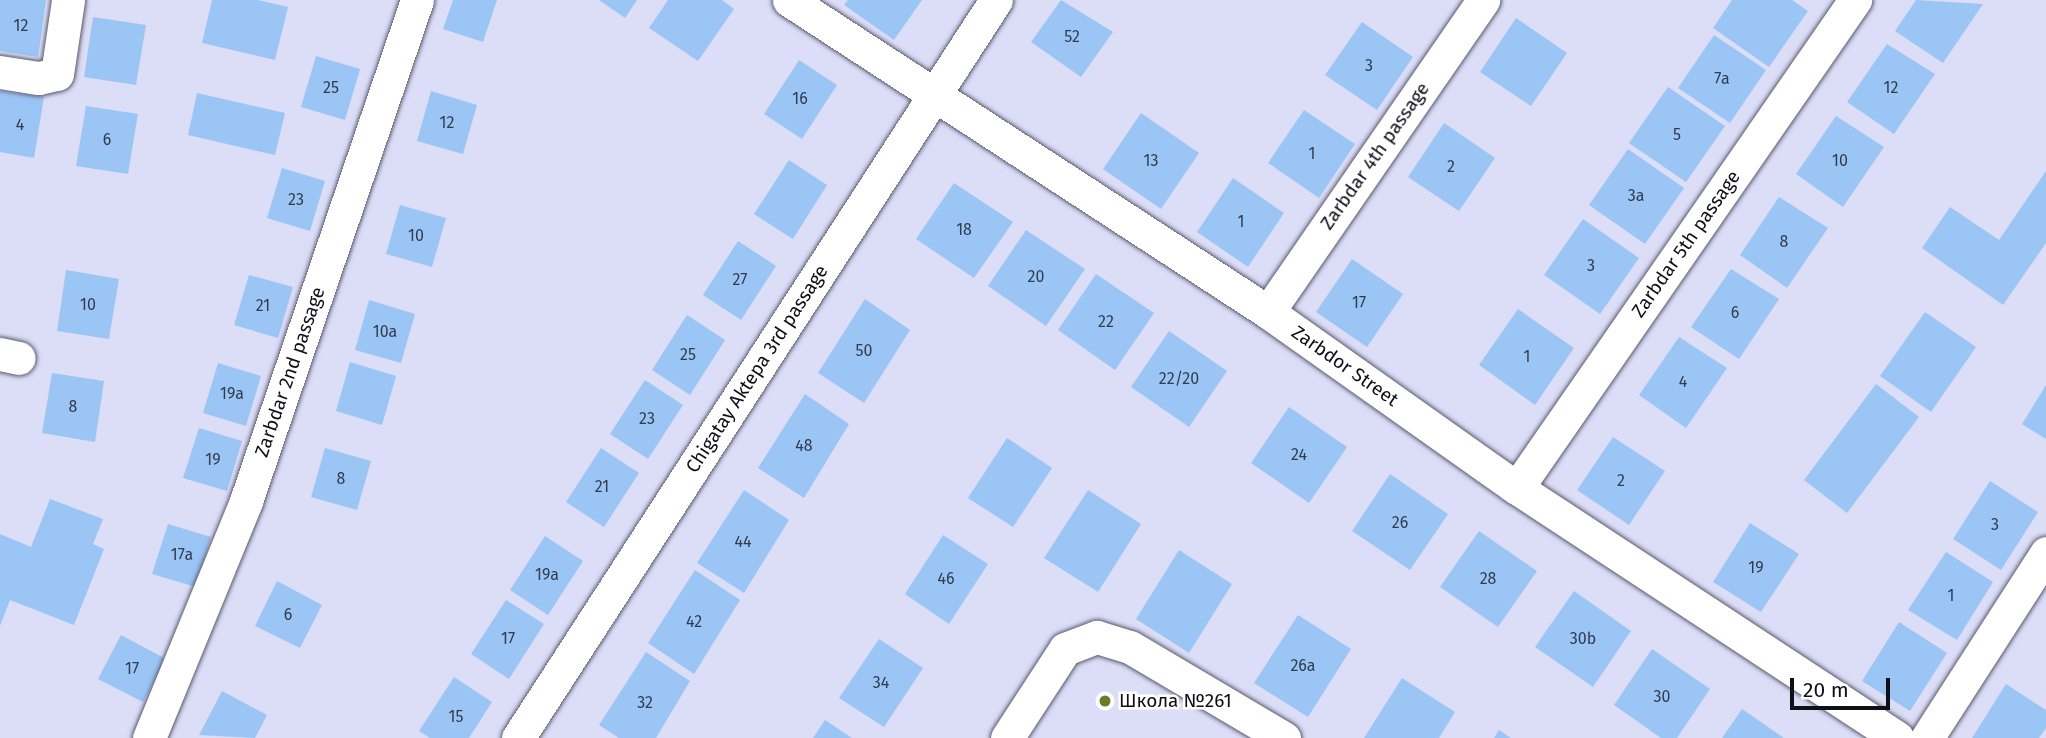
<!DOCTYPE html>
<meta charset="utf-8">
<style>
body{margin:0}
#map{position:relative;width:2046px;height:738px;overflow:hidden;background:#dcddf7;font-family:"Fira Sans",sans-serif}
div>[style]{position:absolute}
.building>*{inset:0;background:#9bc5f5}
.roads{filter:drop-shadow(0 0 2px #595a70) drop-shadow(0 0 2px #595a70)}
.minor>*{height:33px;margin:-16.5px;padding:0 16.5px;transform-origin:16.5px;border-radius:16.5px;background:#fff}
.dots>*{width:19px;height:19px;translate:-50% -50%;box-sizing:border-box;border:4px solid #fff;border-radius:50%}
span{translate:-50% -50%;white-space:nowrap;text-align:center;line-height:1.15;-webkit-text-stroke:5px #fff;paint-order:stroke}
.number-label{font-size:16px;color:#323c4f}
.number-label span{-webkit-text-stroke-width:0}
.street-label{font-size:19px;color:#0f0f18}
.poi-label{font-size:19px;color:#0f0f18}
.left{translate:0 -50%;text-align:left}
.scale{position:absolute;left:1790px;top:678px;width:100px;height:32px;box-sizing:border-box;border:4px solid #0f0f18;border-top:0;padding-left:9px;font-size:21px;line-height:24px;white-space:nowrap;color:#0f0f18;-webkit-text-stroke:5px #fff;paint-order:stroke}
</style>
<div id="map">
<div class="building">
<div style="clip-path:polygon(0 0,46px 0,38px 57px,0 51px)"></div>
<div style="clip-path:polygon(212px 0,258px 0,288px 7px,275px 60px,202px 43px)"></div>
<div style="clip-path:polygon(453px 0,497px 0,483px 42px,443px 29px)"></div>
<div style="clip-path:polygon(599px 0,637px 0,625px 18px)"></div>
<div style="clip-path:polygon(668px 0,722px 0,734px 9px,698px 61px,649px 28px)"></div>
<div style="clip-path:polygon(848px 0,922px 0,894px 40px,844px 5px)"></div>
<div style="clip-path:polygon(1061px 0,1113px 32px,1081px 77px,1031px 42px)"></div>
<div style="clip-path:polygon(1732px 0,1792px 0,1808px 11px,1769px 67px,1713px 28px)"></div>
<div style="clip-path:polygon(1916px 0,1983px 4px,1943px 63px,1895px 31px)"></div>
<div style="clip-path:polygon(93px 17px,146px 25px,136px 85px,84px 77px)"></div>
<div style="clip-path:polygon(1516px 18px,1567px 53px,1531px 106px,1480px 72px)"></div>
<div style="clip-path:polygon(1362px 22px,1413px 57px,1377px 110px,1325px 75px)"></div>
<div style="clip-path:polygon(1714px 35px,1766px 70px,1730px 123px,1678px 88px)"></div>
<div style="clip-path:polygon(1887px 44px,1935px 74px,1894px 134px,1847px 102px)"></div>
<div style="clip-path:polygon(316px 56px,360px 69px,345px 120px,301px 107px)"></div>
<div style="clip-path:polygon(799px 60px,837px 85px,802px 139px,764px 114px)"></div>
<div style="clip-path:polygon(1668px 87px,1725px 126px,1686px 182px,1629px 143px)"></div>
<div style="clip-path:polygon(0 91px,44px 97px,34px 158px,0 152px)"></div>
<div style="clip-path:polygon(431px 91px,477px 105px,463px 154px,417px 141px)"></div>
<div style="clip-path:polygon(197px 93px,285px 113px,275px 155px,188px 135px)"></div>
<div style="clip-path:polygon(86px 106px,138px 114px,128px 174px,76px 166px)"></div>
<div style="clip-path:polygon(1304px 110px,1355px 144px,1319px 198px,1268px 163px)"></div>
<div style="clip-path:polygon(1141px 113px,1199px 153px,1161px 209px,1103px 169px)"></div>
<div style="clip-path:polygon(1836px 116px,1884px 147px,1843px 207px,1796px 174px)"></div>
<div style="clip-path:polygon(1444px 123px,1495px 158px,1459px 211px,1408px 177px)"></div>
<div style="clip-path:polygon(1628px 149px,1684px 188px,1645px 244px,1589px 205px)"></div>
<div style="clip-path:polygon(789px 160px,827px 185px,793px 239px,754px 214px)"></div>
<div style="clip-path:polygon(282px 168px,325px 181px,310px 231px,267px 218px)"></div>
<div style="clip-path:polygon(2046px 171px,2046px 243px,2003px 305px,1922px 248px,1950px 207px,1999px 240px)"></div>
<div style="clip-path:polygon(1233px 178px,1284px 213px,1248px 267px,1197px 232px)"></div>
<div style="clip-path:polygon(954px 183px,1013px 222px,974px 278px,916px 239px)"></div>
<div style="clip-path:polygon(1779px 197px,1828px 228px,1787px 288px,1740px 255px)"></div>
<div style="clip-path:polygon(400px 205px,446px 218px,432px 267px,386px 254px)"></div>
<div style="clip-path:polygon(1583px 219px,1639px 258px,1600px 314px,1544px 275px)"></div>
<div style="clip-path:polygon(1026px 230px,1085px 269px,1046px 326px,988px 286px)"></div>
<div style="clip-path:polygon(738px 241px,776px 266px,741px 320px,703px 295px)"></div>
<div style="clip-path:polygon(1352px 259px,1403px 294px,1367px 347px,1316px 312px)"></div>
<div style="clip-path:polygon(1731px 269px,1779px 299px,1739px 359px,1691px 327px)"></div>
<div style="clip-path:polygon(66px 270px,119px 279px,109px 339px,57px 331px)"></div>
<div style="clip-path:polygon(1096px 274px,1154px 313px,1115px 370px,1058px 330px)"></div>
<div style="clip-path:polygon(249px 275px,293px 287px,278px 338px,234px 325px)"></div>
<div style="clip-path:polygon(865px 299px,910px 330px,864px 403px,818px 373px)"></div>
<div style="clip-path:polygon(369px 300px,415px 314px,401px 363px,355px 350px)"></div>
<div style="clip-path:polygon(1518px 309px,1574px 348px,1535px 405px,1479px 365px)"></div>
<div style="clip-path:polygon(1925px 312px,1976px 347px,1931px 412px,1880px 376px)"></div>
<div style="clip-path:polygon(687px 315px,725px 340px,690px 395px,652px 370px)"></div>
<div style="clip-path:polygon(1169px 331px,1227px 371px,1189px 427px,1131px 387px)"></div>
<div style="clip-path:polygon(1679px 337px,1727px 368px,1686px 428px,1639px 395px)"></div>
<div style="clip-path:polygon(350px 362px,396px 376px,382px 425px,336px 411px)"></div>
<div style="clip-path:polygon(218px 363px,261px 376px,246px 426px,203px 413px)"></div>
<div style="clip-path:polygon(52px 373px,104px 381px,95px 442px,42px 433px)"></div>
<div style="clip-path:polygon(645px 380px,683px 405px,648px 459px,610px 434px)"></div>
<div style="clip-path:polygon(1876px 384px,1919px 417px,1847px 513px,1804px 480px)"></div>
<div style="clip-path:polygon(2046px 385px,2046px 439px,2022px 424px)"></div>
<div style="clip-path:polygon(805px 394px,849px 424px,804px 498px,758px 468px)"></div>
<div style="clip-path:polygon(1289px 407px,1347px 447px,1309px 503px,1251px 463px)"></div>
<div style="clip-path:polygon(199px 428px,242px 441px,227px 491px,183px 478px)"></div>
<div style="clip-path:polygon(1613px 437px,1665px 471px,1629px 525px,1577px 490px)"></div>
<div style="clip-path:polygon(1007px 438px,1052px 468px,1013px 527px,968px 498px)"></div>
<div style="clip-path:polygon(325px 448px,371px 461px,357px 510px,311px 497px)"></div>
<div style="clip-path:polygon(601px 448px,639px 473px,604px 527px,566px 502px)"></div>
<div style="clip-path:polygon(1390px 474px,1448px 514px,1410px 570px,1352px 531px)"></div>
<div style="clip-path:polygon(1990px 481px,2038px 512px,2001px 570px,1953px 539px)"></div>
<div style="clip-path:polygon(744px 490px,789px 520px,744px 593px,697px 563px)"></div>
<div style="clip-path:polygon(1088px 490px,1141px 524px,1098px 592px,1044px 558px)"></div>
<div style="clip-path:polygon(50px 499px,103px 519px,93px 544px,104px 549px,74px 625px,10px 600px,0 626px,0 534px,31px 547px)"></div>
<div style="clip-path:polygon(1750px 523px,1799px 554px,1761px 612px,1713px 582px)"></div>
<div style="clip-path:polygon(168px 524px,211px 537px,196px 587px,152px 574px)"></div>
<div style="clip-path:polygon(1479px 531px,1537px 571px,1498px 627px,1440px 587px)"></div>
<div style="clip-path:polygon(943px 535px,988px 564px,949px 624px,905px 594px)"></div>
<div style="clip-path:polygon(545px 536px,583px 561px,548px 615px,510px 590px)"></div>
<div style="clip-path:polygon(1179px 550px,1232px 584px,1189px 653px,1136px 619px)"></div>
<div style="clip-path:polygon(1946px 552px,1993px 582px,1957px 640px,1908px 610px)"></div>
<div style="clip-path:polygon(695px 570px,740px 600px,694px 674px,648px 643px)"></div>
<div style="clip-path:polygon(277px 581px,322px 605px,300px 648px,255px 626px)"></div>
<div style="clip-path:polygon(1574px 591px,1631px 631px,1593px 687px,1535px 647px)"></div>
<div style="clip-path:polygon(506px 600px,544px 624px,509px 679px,471px 654px)"></div>
<div style="clip-path:polygon(1298px 615px,1351px 649px,1308px 717px,1254px 683px)"></div>
<div style="clip-path:polygon(1899px 622px,1947px 653px,1910px 711px,1862px 681px)"></div>
<div style="clip-path:polygon(121px 635px,166px 659px,143px 702px,98px 679px)"></div>
<div style="clip-path:polygon(879px 639px,923px 668px,884px 727px,839px 698px)"></div>
<div style="clip-path:polygon(1652px 649px,1710px 689px,1677px 738px,1661px 738px,1614px 705px)"></div>
<div style="clip-path:polygon(646px 652px,690px 681px,656px 738px,619px 738px,599px 725px)"></div>
<div style="clip-path:polygon(454px 677px,492px 702px,469px 738px,430px 738px,419px 731px)"></div>
<div style="clip-path:polygon(1402px 678px,1455px 712px,1439px 738px,1364px 738px)"></div>
<div style="clip-path:polygon(2006px 684px,2046px 710px,2046px 728px,2039px 738px,1972px 738px)"></div>
<div style="clip-path:polygon(222px 691px,267px 715px,255px 738px,199px 735px)"></div>
<div style="clip-path:polygon(1742px 709px,1784px 738px,1722px 738px)"></div>
<div style="clip-path:polygon(825px 720px,852px 738px,813px 738px)"></div>
<div style="clip-path:polygon(1499px 730px,1511px 738px,1494px 738px)"></div>
</div>
<div class="roads">
<div class="minor">
<div style="left:789px;top:0;width:572px;rotate:33.08deg"></div>
<div style="left:1268px;top:312px;width:305px;rotate:35.3deg"></div>
<div style="left:1517px;top:488px;width:455px;rotate:33.3deg"></div>
<div style="left:0;top:72px;width:39px;rotate:9deg"></div>
<div style="left:39px;top:78px;width:18px;rotate:-13deg"></div>
<div style="left:57px;top:74px;width:75px;rotate:-81.5deg"></div>
<div style="left:1268px;top:312px;width:379px;rotate:-55.4deg"></div>
<div style="left:0;top:354px;width:19px;rotate:12deg"></div>
<div style="left:1517px;top:488px;width:594px;rotate:-55.29deg"></div>
<div style="left:149px;top:738px;width:256px;rotate:-67.7deg"></div>
<div style="left:246px;top:501px;width:529px;rotate:-71.15deg"></div>
<div style="left:518px;top:738px;width:879px;rotate:-57.07deg"></div>
<div style="left:1007px;top:738px;width:106px;rotate:-56.9deg"></div>
<div style="left:1065px;top:649px;width:34px;rotate:-21deg"></div>
<div style="left:1097px;top:637px;width:34px;rotate:17deg"></div>
<div style="left:1130px;top:647px;width:179px;rotate:30.6deg"></div>
<div style="left:1927px;top:738px;width:220px;rotate:-57.2deg"></div>
</div>
</div>
<div class="dots">
<div style="left:1105px;top:701px;background:#6a7c2b"></div>
</div>
<div class="number-label">
<span style="left:21px;top:26px">12</span>
<span style="left:1072px;top:37px">52</span>
<span style="left:1369px;top:66px">3</span>
<span style="left:1722px;top:79px">7a</span>
<span style="left:331px;top:88px">25</span>
<span style="left:1891px;top:88px">12</span>
<span style="left:800px;top:99px">16</span>
<span style="left:447px;top:123px">12</span>
<span style="left:20px;top:125px">4</span>
<span style="left:1677px;top:135px">5</span>
<span style="left:107px;top:140px">6</span>
<span style="left:1312px;top:154px">1</span>
<span style="left:1151px;top:161px">13</span>
<span style="left:1840px;top:161px">10</span>
<span style="left:1451px;top:167px">2</span>
<span style="left:1636px;top:196px">3a</span>
<span style="left:296px;top:200px">23</span>
<span style="left:1241px;top:222px">1</span>
<span style="left:964px;top:230px">18</span>
<span style="left:416px;top:236px">10</span>
<span style="left:1784px;top:242px">8</span>
<span style="left:1591px;top:266px">3</span>
<span style="left:1036px;top:277px">20</span>
<span style="left:740px;top:280px">27</span>
<span style="left:1359px;top:303px">17</span>
<span style="left:88px;top:305px">10</span>
<span style="left:263px;top:306px">21</span>
<span style="left:1735px;top:313px">6</span>
<span style="left:1106px;top:322px">22</span>
<span style="left:385px;top:332px">10a</span>
<span style="left:864px;top:351px">50</span>
<span style="left:688px;top:355px">25</span>
<span style="left:1527px;top:357px">1</span>
<span style="left:1179px;top:379px">22/20</span>
<span style="left:1683px;top:382px">4</span>
<span style="left:232px;top:394px">19a</span>
<span style="left:73px;top:407px">8</span>
<span style="left:647px;top:419px">23</span>
<span style="left:804px;top:446px">48</span>
<span style="left:1299px;top:455px">24</span>
<span style="left:213px;top:460px">19</span>
<span style="left:341px;top:479px">8</span>
<span style="left:1621px;top:481px">2</span>
<span style="left:602px;top:487px">21</span>
<span style="left:1400px;top:523px">26</span>
<span style="left:1995px;top:525px">3</span>
<span style="left:743px;top:542px">44</span>
<span style="left:182px;top:555px">17a</span>
<span style="left:1756px;top:568px">19</span>
<span style="left:547px;top:575px">19a</span>
<span style="left:946px;top:579px">46</span>
<span style="left:1488px;top:579px">28</span>
<span style="left:1951px;top:596px">1</span>
<span style="left:288px;top:615px">6</span>
<span style="left:694px;top:622px">42</span>
<span style="left:508px;top:639px">17</span>
<span style="left:1583px;top:639px">30b</span>
<span style="left:1303px;top:666px">26a</span>
<span style="left:132px;top:669px">17</span>
<span style="left:881px;top:683px">34</span>
<span style="left:1662px;top:697px">30</span>
<span style="left:645px;top:703px">32</span>
<span style="left:456px;top:717px">15</span>
</div>
<div class="street-label">
<span style="left:1375px;top:156px;rotate:-55deg">Zarbdar 4th passage</span>
<span style="left:1686px;top:244px;rotate:-55deg">Zarbdar 5th passage</span>
<span style="left:1345px;top:366px;rotate:35deg">Zarbdor Street</span>
<span style="left:757px;top:369px;rotate:-57deg">Chigatay Aktepa 3rd passage</span>
<span style="left:290px;top:372px;rotate:-71deg">Zarbdar 2nd passage</span>
</div>
<div class="poi-label">
<span class="left" style="left:1119px;top:701px">Школа №261</span>
</div>
<div class="scale">20 m</div>
</div>
